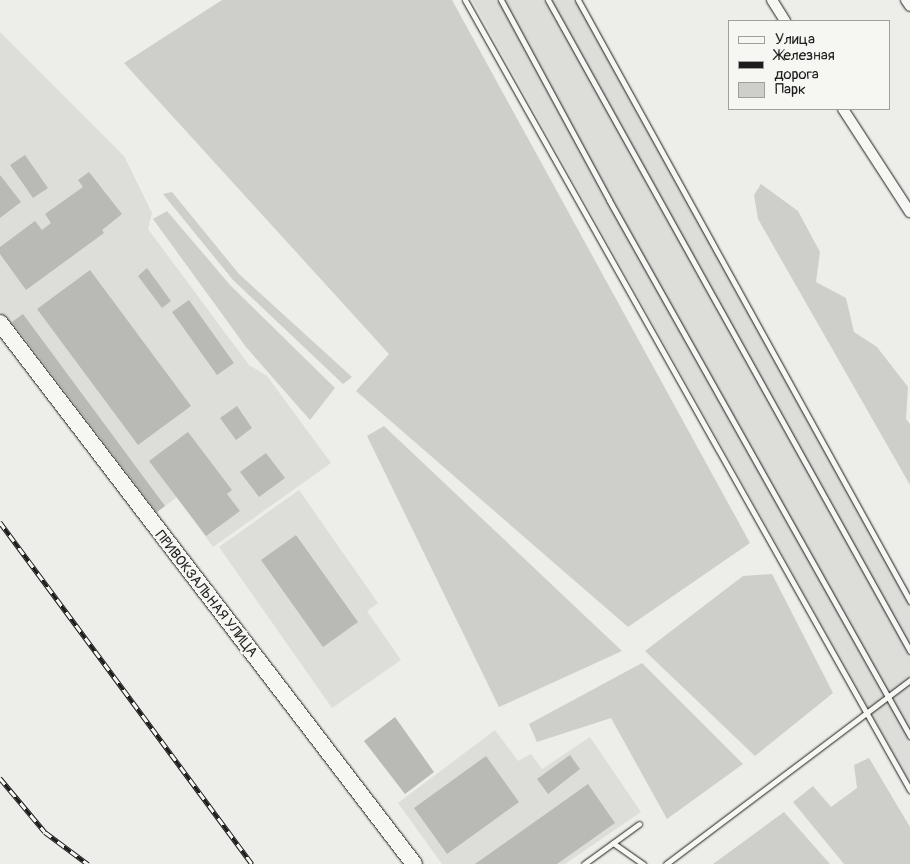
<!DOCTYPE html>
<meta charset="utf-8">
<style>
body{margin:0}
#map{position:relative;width:910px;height:864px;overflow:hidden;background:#edede9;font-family:Pangolin,sans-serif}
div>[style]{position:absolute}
.built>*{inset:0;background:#ddddda}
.green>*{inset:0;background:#cececb}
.building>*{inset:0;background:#b9b9b6}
.roads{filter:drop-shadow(0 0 1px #1c1c1c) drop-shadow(0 0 1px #1c1c1c)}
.service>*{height:5px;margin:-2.5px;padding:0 2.5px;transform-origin:2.5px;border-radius:2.5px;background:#f6f6f2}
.minor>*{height:10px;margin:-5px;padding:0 5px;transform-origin:5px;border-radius:5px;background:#f6f6f2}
.primary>*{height:16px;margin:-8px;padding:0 8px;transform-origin:8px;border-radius:8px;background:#f6f6f2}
.rail>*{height:4.5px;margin-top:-2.25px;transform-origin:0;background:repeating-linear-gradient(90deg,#f6f6f2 0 8px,#1c1c1c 0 16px);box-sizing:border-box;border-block:1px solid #1c1c1c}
span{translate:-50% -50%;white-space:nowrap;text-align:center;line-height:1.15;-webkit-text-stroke:5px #f6f6f2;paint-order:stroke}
.street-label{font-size:14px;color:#1c1c1c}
.legend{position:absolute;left:728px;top:20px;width:162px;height:90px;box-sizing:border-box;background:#f6f6f2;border:1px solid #9f9f9c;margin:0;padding:6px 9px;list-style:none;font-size:15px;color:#1c1c1c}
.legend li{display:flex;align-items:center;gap:10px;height:25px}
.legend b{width:25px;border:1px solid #9f9f9c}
</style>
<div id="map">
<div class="built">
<div style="clip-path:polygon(472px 0,578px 0,910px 594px,910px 783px)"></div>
<div style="clip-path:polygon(0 32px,124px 156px,152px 213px,148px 229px,249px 365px,267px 376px,331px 463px,213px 547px,177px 497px,152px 516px,0 311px)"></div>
<div style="clip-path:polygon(299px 490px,378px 603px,367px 611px,401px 660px,332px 708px,219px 547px)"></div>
<div style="clip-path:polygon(495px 730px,518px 761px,531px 754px,542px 769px,590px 737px,641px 812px,565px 864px,442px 864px,398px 803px)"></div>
</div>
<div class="green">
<div style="clip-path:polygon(222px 0,452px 0,750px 543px,628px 627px,356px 391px,389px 354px,124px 63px)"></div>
<div style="clip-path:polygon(761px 184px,798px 211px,820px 252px,816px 282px,846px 298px,854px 332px,877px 347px,908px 387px,906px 419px,910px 424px,910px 485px,758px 219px,754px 195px)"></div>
<div style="clip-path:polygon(172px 192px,239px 274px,352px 377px,343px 384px,233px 280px,163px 194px)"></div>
<div style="clip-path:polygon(167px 211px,230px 285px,335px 388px,310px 420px,246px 347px,153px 219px)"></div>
<div style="clip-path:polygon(384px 426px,622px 651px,499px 707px,367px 436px)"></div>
<div style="clip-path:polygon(772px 574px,833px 693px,755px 756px,645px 651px,743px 576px)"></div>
<div style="clip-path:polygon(642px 663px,743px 764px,667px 819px,611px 718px,537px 742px,529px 724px)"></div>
<div style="clip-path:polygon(869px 758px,910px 827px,910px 864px,844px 864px,793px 802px,813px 786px,831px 807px,857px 788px,854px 765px)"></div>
<div style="clip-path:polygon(784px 812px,830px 864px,713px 864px)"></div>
</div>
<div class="building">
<div style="clip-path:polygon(25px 155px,48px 188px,33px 198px,10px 165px)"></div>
<div style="clip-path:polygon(89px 172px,122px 214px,102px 230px,104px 233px,26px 290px,0 254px,0 247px,35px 221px,42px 230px,51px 223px,45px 214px,83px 187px,78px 180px)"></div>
<div style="clip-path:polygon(0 175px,21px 202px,0 218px)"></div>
<div style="clip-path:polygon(147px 268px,171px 301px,162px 308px,138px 276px)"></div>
<div style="clip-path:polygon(90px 270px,191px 406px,138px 445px,37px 309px)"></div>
<div style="clip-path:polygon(189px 300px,234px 363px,217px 375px,172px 312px)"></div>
<div style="clip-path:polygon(23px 314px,165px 506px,157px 512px,12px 322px)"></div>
<div style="clip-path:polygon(237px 406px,252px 428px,236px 440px,220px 418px)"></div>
<div style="clip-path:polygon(188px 432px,232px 490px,227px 494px,240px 511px,206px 536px,149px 461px)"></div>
<div style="clip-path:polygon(266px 453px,285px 478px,259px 497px,240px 472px)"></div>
<div style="clip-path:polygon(296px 535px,358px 622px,323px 647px,261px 560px)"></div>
<div style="clip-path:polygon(395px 717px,434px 772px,405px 794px,364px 741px)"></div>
<div style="clip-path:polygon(570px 755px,580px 769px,548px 794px,537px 779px)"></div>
<div style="clip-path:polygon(486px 756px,519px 802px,447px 854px,414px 808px)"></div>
<div style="clip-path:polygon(588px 784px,615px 823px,557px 864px,475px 864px)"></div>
</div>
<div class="roads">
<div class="service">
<div style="left:465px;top:0;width:907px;rotate:60.61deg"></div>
<div style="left:501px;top:0;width:227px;rotate:61.6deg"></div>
<div style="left:609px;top:200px;width:615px;rotate:60.68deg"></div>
<div style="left:548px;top:0;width:745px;rotate:60.92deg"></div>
<div style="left:578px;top:0;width:687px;rotate:61.08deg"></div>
<div style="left:613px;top:843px;width:37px;rotate:35deg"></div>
<div style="left:584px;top:864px;width:68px;rotate:-36deg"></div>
<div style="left:666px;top:864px;width:306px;rotate:-37deg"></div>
</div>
<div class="minor">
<div style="left:772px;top:0;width:25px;rotate:58deg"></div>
<div style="left:906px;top:0;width:7px;rotate:56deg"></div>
<div style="left:843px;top:109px;width:123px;rotate:57deg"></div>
</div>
<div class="primary">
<div style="left:0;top:323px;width:681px;rotate:52.57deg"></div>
</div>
</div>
<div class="rail">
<div style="left:0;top:522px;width:425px;rotate:53.6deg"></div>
<div style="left:0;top:778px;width:70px;rotate:50.2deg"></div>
<div style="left:45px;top:832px;width:54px;rotate:36.7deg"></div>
</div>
<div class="street-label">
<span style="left:206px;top:594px;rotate:52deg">ПРИВОКЗАЛЬНАЯ УЛИЦА</span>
</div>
<ul class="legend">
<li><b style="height:6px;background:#f6f6f2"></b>Улица</li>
<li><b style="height:6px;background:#1c1c1c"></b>Железная дорога</li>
<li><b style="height:14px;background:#cececb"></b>Парк</li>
</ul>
</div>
